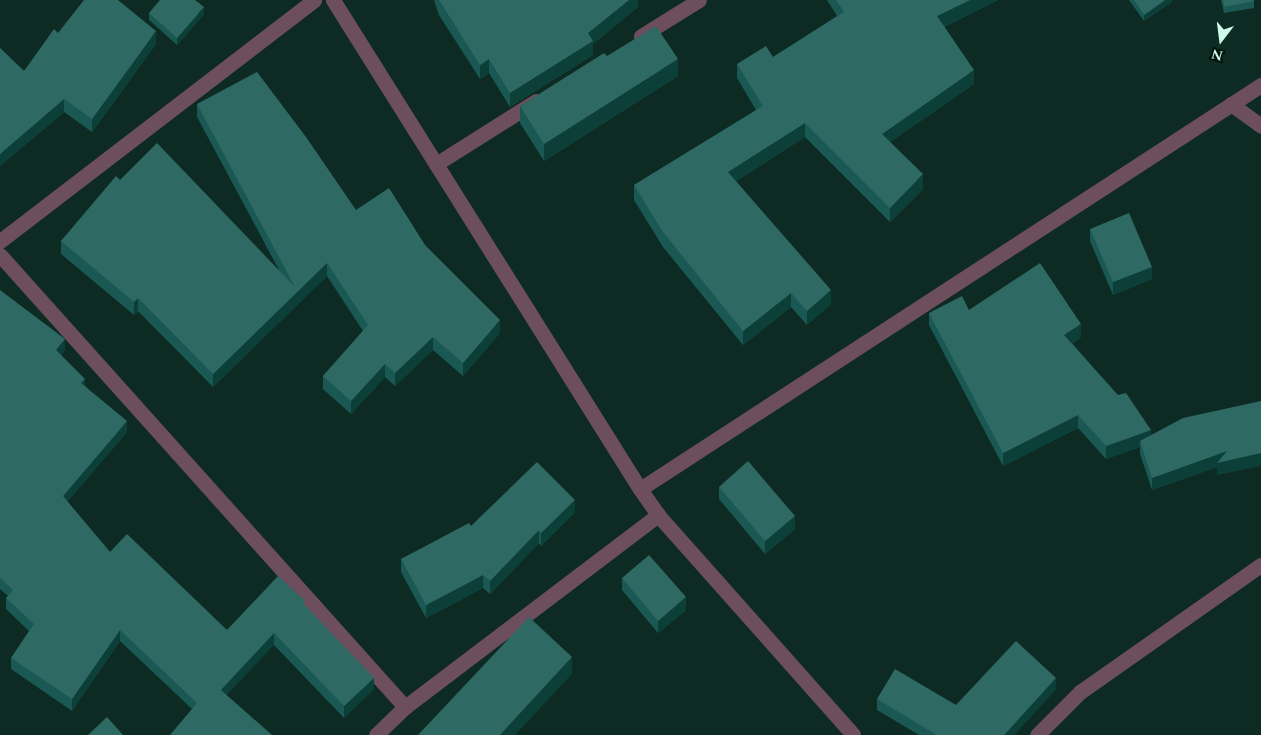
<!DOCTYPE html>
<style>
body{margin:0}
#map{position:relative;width:1261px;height:735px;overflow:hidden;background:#0d2b22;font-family:Spectral,serif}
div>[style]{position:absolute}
.street>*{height:15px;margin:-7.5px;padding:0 7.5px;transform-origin:7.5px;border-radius:7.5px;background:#6d4e5c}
.wall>*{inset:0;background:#1a5854}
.shaded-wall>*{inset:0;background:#0d3f39}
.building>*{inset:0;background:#2e6964}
span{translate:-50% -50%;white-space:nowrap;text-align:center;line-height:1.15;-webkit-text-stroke:4px #00130b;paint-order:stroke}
.north{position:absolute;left:1196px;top:15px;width:50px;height:50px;-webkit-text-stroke:4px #00130b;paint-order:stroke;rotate:195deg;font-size:14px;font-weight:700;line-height:20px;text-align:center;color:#cdf9e7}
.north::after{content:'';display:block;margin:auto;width:18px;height:22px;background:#cdf9e7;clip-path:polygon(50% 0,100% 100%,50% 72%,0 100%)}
</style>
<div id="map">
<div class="street">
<div style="left:333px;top:0;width:577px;rotate:57.88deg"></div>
<div style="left:640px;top:489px;width:32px;rotate:55deg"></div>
<div style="left:658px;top:515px;width:294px;rotate:48.4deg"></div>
<div style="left:641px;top:36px;width:68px;rotate:-31.8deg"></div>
<div style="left:1231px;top:104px;width:37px;rotate:36deg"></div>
<div style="left:436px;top:164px;width:118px;rotate:-32.2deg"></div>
<div style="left:0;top:241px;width:396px;rotate:-37.5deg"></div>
<div style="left:0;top:255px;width:607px;rotate:48.14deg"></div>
<div style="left:640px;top:489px;width:741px;rotate:-33.05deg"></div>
<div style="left:376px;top:735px;width:40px;rotate:-44deg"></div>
<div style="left:405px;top:707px;width:318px;rotate:-37.2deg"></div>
<div style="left:1037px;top:735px;width:61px;rotate:-45deg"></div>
<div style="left:1080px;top:692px;width:221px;rotate:-35.1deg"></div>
</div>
<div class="wall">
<div style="clip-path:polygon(434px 0,638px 0,638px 7px,593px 44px,593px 55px,510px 107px,489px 73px,480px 79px,439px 15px)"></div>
<div style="clip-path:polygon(827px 0,998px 0,944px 27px,974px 84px,890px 142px,923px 189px,890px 222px,805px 137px,736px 181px,831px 304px,807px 325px,791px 307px,743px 345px,663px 247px,634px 200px,634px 185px,756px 110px,737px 78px,737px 64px,773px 57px,837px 16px)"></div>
<div style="clip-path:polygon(1129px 0,1172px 0,1172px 2px,1144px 21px)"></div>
<div style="clip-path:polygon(1221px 0,1254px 0,1254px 8px,1224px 13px)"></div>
<div style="clip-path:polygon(149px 13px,204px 14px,177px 45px,149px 20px)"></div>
<div style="clip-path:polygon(58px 33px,156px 44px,92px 132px,64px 112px,0 166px,0 48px,24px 71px)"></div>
<div style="clip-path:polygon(607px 56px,678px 76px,544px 161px,520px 123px,520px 106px)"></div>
<div style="clip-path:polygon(197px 104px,356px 210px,425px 245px,500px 333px,463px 376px,433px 350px,395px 386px,385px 377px,351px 414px,323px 389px,323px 376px,363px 331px,327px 276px,213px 387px,138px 311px,134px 315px,61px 254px,61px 241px,120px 180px,279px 270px,197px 117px)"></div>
<div style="clip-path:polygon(1090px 229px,1152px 279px,1113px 295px,1090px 241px)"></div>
<div style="clip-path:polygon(0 290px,65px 350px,61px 355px,85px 386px,127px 432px,67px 502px,110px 552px,227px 630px,305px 605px,374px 689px,344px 718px,274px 645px,192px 709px,120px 641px,72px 711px,11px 669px,11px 658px,29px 631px,6px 609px,6px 598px,8px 596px,0 589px)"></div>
<div style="clip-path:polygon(969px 310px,1081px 337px,1072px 343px,1151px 435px,1261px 401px,1217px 475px,1217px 467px,1152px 490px,1140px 454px,1140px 447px,1106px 459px,1078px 428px,1003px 466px,929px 325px,929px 313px)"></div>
<div style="clip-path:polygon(719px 487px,795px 529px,765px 554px,719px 499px)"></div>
<div style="clip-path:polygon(575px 512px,541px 546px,539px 543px,490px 594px,483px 588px,426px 618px,401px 572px,401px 559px,471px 526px)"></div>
<div style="clip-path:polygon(622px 578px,686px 610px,658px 633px,622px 590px)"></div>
<div style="clip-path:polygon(1056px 689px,1014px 735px,919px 735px,877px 710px,877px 699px,956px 705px)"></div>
</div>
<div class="shaded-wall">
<div style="clip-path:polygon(629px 0,638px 0,638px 7px,593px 44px,593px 55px,510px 107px,510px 93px,588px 33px)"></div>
<div style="clip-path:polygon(970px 0,998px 0,937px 30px,937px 16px)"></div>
<div style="clip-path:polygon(1165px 0,1172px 0,1172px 2px,1144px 21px,1144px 15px)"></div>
<div style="clip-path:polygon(204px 7px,204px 14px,177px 45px,177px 38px)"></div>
<div style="clip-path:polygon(156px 31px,156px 44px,92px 132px,92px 119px)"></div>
<div style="clip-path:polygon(489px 59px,489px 73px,480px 79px,480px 65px)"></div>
<div style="clip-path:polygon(678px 59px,678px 76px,544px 161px,544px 144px)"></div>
<div style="clip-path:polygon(974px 70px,974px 84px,882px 148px,882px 134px)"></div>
<div style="clip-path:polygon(64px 99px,64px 112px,0 166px,0 154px)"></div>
<div style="clip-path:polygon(805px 123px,805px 137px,728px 186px,728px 172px)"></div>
<div style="clip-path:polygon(923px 174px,923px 189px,890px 222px,890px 208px)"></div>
<div style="clip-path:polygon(327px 263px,327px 276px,213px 387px,213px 374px)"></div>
<div style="clip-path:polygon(1152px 267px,1152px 279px,1113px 295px,1113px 282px)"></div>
<div style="clip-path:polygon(831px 290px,831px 304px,807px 325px,807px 311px)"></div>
<div style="clip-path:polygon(791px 293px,791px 307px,743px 345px,743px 331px)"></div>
<div style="clip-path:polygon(138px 298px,138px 311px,134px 315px,134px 302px)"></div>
<div style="clip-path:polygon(500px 320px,500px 333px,463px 376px,463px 363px)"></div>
<div style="clip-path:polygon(1081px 324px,1081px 337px,1064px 347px,1064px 335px)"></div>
<div style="clip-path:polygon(433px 337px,433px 350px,395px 386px,395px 373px)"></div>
<div style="clip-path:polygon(65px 339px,65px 350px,56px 362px,56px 350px)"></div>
<div style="clip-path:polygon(385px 364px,385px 377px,351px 414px,351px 401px)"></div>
<div style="clip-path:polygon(85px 379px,85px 390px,81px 383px)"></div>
<div style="clip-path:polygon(1078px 415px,1078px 428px,1003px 466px,1003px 453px)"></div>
<div style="clip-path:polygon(127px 421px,127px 432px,63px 507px,63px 496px)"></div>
<div style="clip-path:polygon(1151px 430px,1151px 443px,1140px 441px,1140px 447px,1106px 459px,1106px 446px)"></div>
<div style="clip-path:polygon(1227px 451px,1261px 453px,1261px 466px,1217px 475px,1217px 467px,1152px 490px,1152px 478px)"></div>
<div style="clip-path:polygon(575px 500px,575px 512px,541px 546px,541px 533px)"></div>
<div style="clip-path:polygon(795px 516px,795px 529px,765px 554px,765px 541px)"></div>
<div style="clip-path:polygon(539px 530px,539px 543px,490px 594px,490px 581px)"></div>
<div style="clip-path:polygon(483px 575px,483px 588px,426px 618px,426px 605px)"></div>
<div style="clip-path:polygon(686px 597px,686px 610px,658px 633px,658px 621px)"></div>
<div style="clip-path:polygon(120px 630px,120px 641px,72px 711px,72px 699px)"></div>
<div style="clip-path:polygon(274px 633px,274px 645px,221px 701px,221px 690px)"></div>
<div style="clip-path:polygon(572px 657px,572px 674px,515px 735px,500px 735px)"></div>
<div style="clip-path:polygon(374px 678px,374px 689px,344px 718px,344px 706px)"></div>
<div style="clip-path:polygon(1056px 678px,1056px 689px,1014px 735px,1004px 735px)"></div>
</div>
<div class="building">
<div style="clip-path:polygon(84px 0,118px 0,156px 31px,92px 119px,64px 99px,0 154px,0 48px,24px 71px,54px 29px,58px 33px)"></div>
<div style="clip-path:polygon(160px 0,195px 0,204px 7px,177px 38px,149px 13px)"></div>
<div style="clip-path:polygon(439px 0,629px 0,588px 33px,593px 41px,510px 93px,489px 59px,480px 65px)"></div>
<div style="clip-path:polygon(836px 0,970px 0,937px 16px,974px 70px,882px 134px,923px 174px,890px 208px,805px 123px,728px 172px,831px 290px,807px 311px,791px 293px,743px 331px,663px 232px,634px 185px,763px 106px,737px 64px,766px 46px,773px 57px,844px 12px)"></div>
<div style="clip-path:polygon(1134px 0,1165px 0,1144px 15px)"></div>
<div style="clip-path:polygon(1223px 0,1254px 0,1254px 1px,1224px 7px)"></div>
<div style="clip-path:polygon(656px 26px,678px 59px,544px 144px,520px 106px,604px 53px,607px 56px)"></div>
<div style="clip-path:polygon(257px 72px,306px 137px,356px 210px,389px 188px,425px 245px,500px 320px,463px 363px,433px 337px,395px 373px,385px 364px,351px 401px,323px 376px,368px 325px,327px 263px,213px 374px,138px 298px,134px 302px,61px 241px,116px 176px,120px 180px,157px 143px,295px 287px,197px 104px)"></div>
<div style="clip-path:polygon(1129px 213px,1152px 267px,1113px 282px,1090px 229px)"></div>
<div style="clip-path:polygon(1040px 263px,1081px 324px,1064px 335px,1118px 395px,1126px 393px,1151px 430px,1106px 446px,1078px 415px,1003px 453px,929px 313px,962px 296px,969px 310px)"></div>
<div style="clip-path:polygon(0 290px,65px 339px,56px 350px,85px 379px,81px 383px,127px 421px,63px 496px,110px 552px,127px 534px,227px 630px,278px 576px,305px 601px,303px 603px,374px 678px,344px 706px,274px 633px,221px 690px,272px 735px,170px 735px,197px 703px,120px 630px,72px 699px,11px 658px,34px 624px,6px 598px,13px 590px,0 578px)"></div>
<div style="clip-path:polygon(1261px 401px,1261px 453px,1217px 463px,1227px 451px,1152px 478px,1140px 441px,1183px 418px)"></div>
<div style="clip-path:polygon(748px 461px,795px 516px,765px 541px,719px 487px)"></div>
<div style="clip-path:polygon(537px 462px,575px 500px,541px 533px,539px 530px,490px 581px,483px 575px,426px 605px,401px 559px,469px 523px,471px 526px)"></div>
<div style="clip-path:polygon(649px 555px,686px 597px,658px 621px,622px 578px)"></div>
<div style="clip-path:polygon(529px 617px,572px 657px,500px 735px,418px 735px)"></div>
<div style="clip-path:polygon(1016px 641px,1056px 678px,1004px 735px,937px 735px,877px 699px,895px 669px,956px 705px)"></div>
<div style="clip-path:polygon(107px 717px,123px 735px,88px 735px)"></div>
</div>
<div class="north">N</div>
</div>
